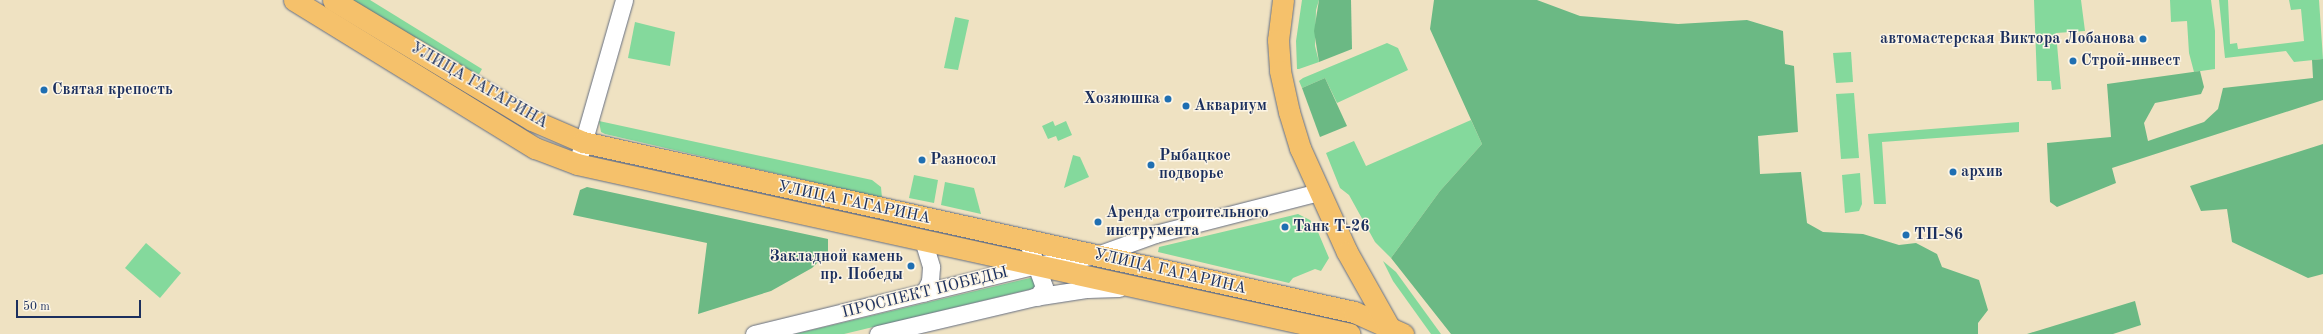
<!DOCTYPE html>
<meta charset="utf-8">
<style>
body{margin:0}
#map{position:relative;width:2323px;height:334px;overflow:hidden;background:#efe2c2;font-family:"Old Standard TT",serif}
div>[style]{position:absolute}
.green>*{inset:0;background:#84d99c}
.forest>*{inset:0;background:#6bb984}
.roads{filter:drop-shadow(0 0 1px #656e81) drop-shadow(0 0 1px #656e81)}
.minor>*{height:17px;margin:-8.5px;padding:0 8.5px;transform-origin:8.5px;border-radius:8.5px;background:#fff}
.major>*{height:21px;margin:-10.5px;padding:0 10.5px;transform-origin:10.5px;border-radius:10.5px;background:#f5c16b}
.dots>*{width:11px;height:11px;translate:-50% -50%;box-sizing:border-box;border:2px solid #fcf5e5;border-radius:50%}
span{translate:-50% -50%;white-space:nowrap;text-align:center;line-height:1.15;-webkit-text-stroke:3px #fcf5e5;paint-order:stroke}
.poi-label{font-size:16px;color:#1b2f5e;font-weight:700}
.right{translate:-100% -50%;text-align:right}
.left{translate:0 -50%;text-align:left}
.street-label{font-size:16px;color:#1b2f5e}
.scale{position:absolute;left:16px;top:300px;width:125px;height:18px;box-sizing:border-box;border:2px solid #1b2f5e;border-top:0;padding-left:5px;font-size:12px;line-height:14px;white-space:nowrap;color:#1b2f5e;-webkit-text-stroke:3px #fcf5e5;paint-order:stroke}
</style>
<div id="map">
<div class="green">
<div style="clip-path:polygon(352px 0,370px 0,482px 69px,478px 76px)"></div>
<div style="clip-path:polygon(1302px 0,1319px 0,1316px 10px,1315px 46px,1319px 62px,1299px 69px,1297px 69px,1296px 41px)"></div>
<div style="clip-path:polygon(2034px 0,2081px 0,2085px 31px,2056px 33px,2061px 89px,2052px 90px,2051px 81px,2037px 81px)"></div>
<div style="clip-path:polygon(2170px 0,2211px 0,2215px 31px,2215px 69px,2194px 72px,2189px 53px,2187px 21px,2171px 22px)"></div>
<div style="clip-path:polygon(2219px 0,2228px 0,2230px 44px,2237px 43px,2238px 49px,2304px 41px,2301px 9px,2291px 10px,2289px 0,2319px 0,2323px 59px,2294px 62px,2286px 51px,2225px 58px)"></div>
<div style="clip-path:polygon(955px 17px,969px 20px,958px 70px,944px 68px)"></div>
<div style="clip-path:polygon(635px 22px,675px 32px,670px 66px,628px 58px)"></div>
<div style="clip-path:polygon(1387px 43px,1398px 48px,1408px 70px,1337px 103px,1325px 78px,1302px 88px,1299px 81px,1303px 78px)"></div>
<div style="clip-path:polygon(1851px 52px,1853px 82px,1836px 83px,1833px 53px)"></div>
<div style="clip-path:polygon(1854px 93px,1859px 158px,1841px 159px,1836px 94px)"></div>
<div style="clip-path:polygon(1471px 120px,1482px 144px,1440px 191px,1391px 258px,1375px 242px,1349px 195px,1340px 188px,1326px 153px,1354px 141px,1366px 166px)"></div>
<div style="clip-path:polygon(599px 121px,872px 180px,881px 187px,882px 198px,605px 134px,601px 132px)"></div>
<div style="clip-path:polygon(1053px 121px,1055px 126px,1066px 121px,1072px 135px,1058px 141px,1056px 136px,1048px 139px,1042px 126px)"></div>
<div style="clip-path:polygon(2019px 122px,2019px 132px,1882px 142px,1886px 204px,1874px 204px,1868px 134px)"></div>
<div style="clip-path:polygon(1073px 155px,1080px 157px,1089px 177px,1064px 188px)"></div>
<div style="clip-path:polygon(1860px 173px,1862px 204px,1859px 211px,1845px 213px,1842px 175px)"></div>
<div style="clip-path:polygon(914px 175px,938px 180px,934px 203px,909px 198px)"></div>
<div style="clip-path:polygon(945px 182px,974px 188px,981px 214px,941px 205px)"></div>
<div style="clip-path:polygon(1298px 214px,1310px 220px,1315px 225px,1329px 258px,1321px 271px,1315px 269px,1293px 278px,1289px 283px,1158px 252px,1159px 247px)"></div>
<div style="clip-path:polygon(146px 243px,181px 273px,160px 298px,125px 268px)"></div>
<div style="clip-path:polygon(1383px 261px,1396px 272px,1441px 334px,1431px 334px,1393px 281px)"></div>
<div style="clip-path:polygon(1030px 278px,1036px 279px,1037px 285px,1032px 289px,844px 334px,795px 334px)"></div>
</div>
<div class="forest">
<div style="clip-path:polygon(1319px 0,1351px 0,1352px 49px,1319px 62px,1314px 31px)"></div>
<div style="clip-path:polygon(1434px 0,1537px 0,1580px 16px,1678px 24px,1747px 20px,1783px 31px,1785px 64px,1794px 66px,1798px 132px,1758px 136px,1760px 174px,1801px 172px,1807px 223px,1823px 232px,1863px 234px,1899px 245px,1916px 243px,1937px 254px,1942px 267px,1979px 280px,1988px 310px,1978px 323px,1978px 334px,1451px 334px,1391px 258px,1440px 191px,1482px 144px,1430px 29px)"></div>
<div style="clip-path:polygon(2323px 59px,2323px 100px,2112px 168px,2116px 183px,2057px 207px,2050px 202px,2047px 143px,2111px 137px,2107px 84px,2200px 71px,2204px 87px,2201px 94px,2155px 103px,2144px 123px,2148px 141px,2204px 122px,2218px 109px,2223px 88px,2313px 78px,2312px 60px)"></div>
<div style="clip-path:polygon(1325px 78px,1347px 126px,1320px 137px,1302px 88px)"></div>
<div style="clip-path:polygon(2323px 144px,2323px 274px,2308px 278px,2232px 242px,2227px 209px,2201px 211px,2190px 186px)"></div>
<div style="clip-path:polygon(587px 187px,828px 239px,828px 252px,812px 268px,771px 291px,698px 314px,707px 243px,573px 215px,580px 190px)"></div>
<div style="clip-path:polygon(2135px 301px,2141px 325px,2113px 334px,2027px 334px)"></div>
</div>
<div class="roads">
<div class="minor">
<div style="left:577px;top:164px;width:171px;rotate:-74deg"></div>
<div style="left:923px;top:240px;width:28px;rotate:73deg"></div>
<div style="left:931px;top:267px;width:14px;rotate:94deg"></div>
<div style="left:930px;top:281px;width:13px;rotate:117deg"></div>
<div style="left:1027px;top:240px;width:50px;rotate:70.1deg"></div>
<div style="left:1044px;top:287px;width:12px;rotate:125deg"></div>
<div style="left:754px;top:334px;width:291px;rotate:-13.7deg"></div>
<div style="left:1037px;top:265px;width:61px;rotate:-9.5deg"></div>
<div style="left:1097px;top:255px;width:62px;rotate:-19.9deg"></div>
<div style="left:1155px;top:234px;width:168px;rotate:-14.4deg"></div>
<div style="left:878px;top:334px;width:160px;rotate:-13.3deg"></div>
<div style="left:1034px;top:297px;width:54px;rotate:-8.6deg"></div>
<div style="left:1087px;top:289px;width:32px;rotate:-2deg"></div>
</div>
<div class="major">
<div style="left:294px;top:0;width:283px;rotate:31.6deg"></div>
<div style="left:535px;top:148px;width:45px;rotate:20.9deg"></div>
<div style="left:577px;top:164px;width:791px;rotate:12.4deg"></div>
<div style="left:333px;top:0;width:232px;rotate:31.1deg"></div>
<div style="left:532px;top:120px;width:56px;rotate:23.3deg"></div>
<div style="left:583px;top:142px;width:790px;rotate:12.43deg"></div>
<div style="left:1354px;top:312px;width:54px;rotate:24.2deg"></div>
<div style="left:1283px;top:0;width:40px;rotate:97.1deg"></div>
<div style="left:1278px;top:40px;width:31px;rotate:86deg"></div>
<div style="left:1280px;top:71px;width:42px;rotate:77.6deg"></div>
<div style="left:1289px;top:112px;width:38px;rotate:73deg"></div>
<div style="left:1300px;top:148px;width:114px;rotate:65.7deg"></div>
<div style="left:1347px;top:252px;width:90px;rotate:60.6deg"></div>
</div>
</div>
<div class="dots">
<div style="left:2143px;top:39px;background:#1f6fb2"></div>
<div style="left:2073px;top:61px;background:#1f6fb2"></div>
<div style="left:44px;top:90px;background:#1f6fb2"></div>
<div style="left:1168px;top:99px;background:#1f6fb2"></div>
<div style="left:1186px;top:106px;background:#1f6fb2"></div>
<div style="left:922px;top:160px;background:#1f6fb2"></div>
<div style="left:1151px;top:165px;background:#1f6fb2"></div>
<div style="left:1953px;top:172px;background:#1f6fb2"></div>
<div style="left:1098px;top:222px;background:#1f6fb2"></div>
<div style="left:1285px;top:227px;background:#1f6fb2"></div>
<div style="left:1906px;top:235px;background:#1f6fb2"></div>
<div style="left:911px;top:266px;background:#1f6fb2"></div>
</div>
<div class="poi-label">
<span class="right" style="left:2135px;top:39px">автомастерская Виктора Лобанова</span>
<span class="left" style="left:2081px;top:61px">Строй-инвест</span>
<span class="left" style="left:52px;top:90px">Святая крепость</span>
<span class="right" style="left:1160px;top:99px">Хозяюшка</span>
<span class="left" style="left:1194px;top:106px">Аквариум</span>
<span class="left" style="left:1159px;top:165px">Рыбацкое<br>подворье</span>
<span class="left" style="left:930px;top:160px">Разносол</span>
<span class="left" style="left:1961px;top:172px">архив</span>
<span class="left" style="left:1106px;top:222px">Аренда строительного<br>инструмента</span>
<span class="left" style="left:1293px;top:227px">Танк Т-26</span>
<span class="left" style="left:1914px;top:235px">ТП-86</span>
<span class="right" style="left:903px;top:266px">Закладной камень<br>пр. Победы</span>
</div>
<div class="street-label">
<span style="left:479px;top:86px;rotate:30deg">УЛИЦА ГАГАРИНА</span>
<span style="left:854px;top:203px;rotate:12deg">УЛИЦА ГАГАРИНА</span>
<span style="left:1170px;top:272px;rotate:13deg">УЛИЦА ГАГАРИНА</span>
<span style="left:925px;top:293px;rotate:-14deg">ПРОСПЕКТ ПОБЕДЫ</span>
</div>
<div class="scale">50 m</div>
</div>
